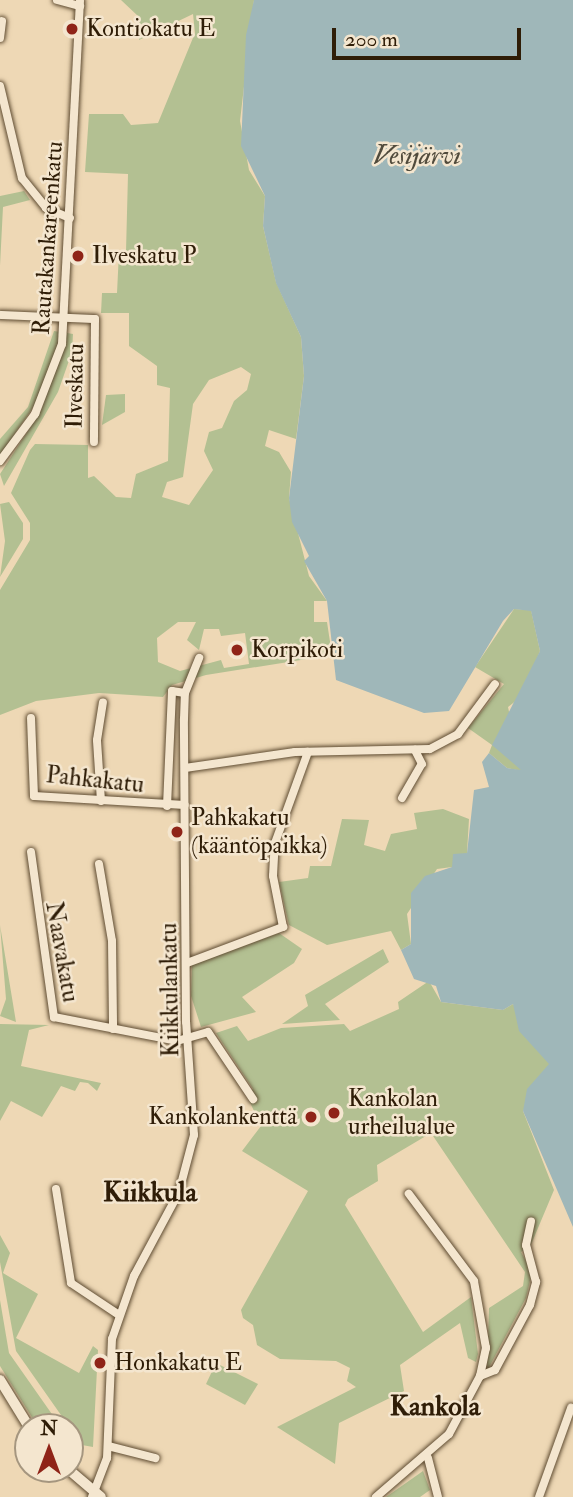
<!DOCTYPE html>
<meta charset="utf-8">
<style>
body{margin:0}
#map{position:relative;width:573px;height:1497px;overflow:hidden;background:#eed8b5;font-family:"IM FELL Double Pica",serif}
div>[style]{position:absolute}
.green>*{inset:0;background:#b3c092}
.water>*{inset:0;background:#9fb7b9}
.roads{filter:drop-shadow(0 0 2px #5f4c32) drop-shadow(0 0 2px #5f4c32)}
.minor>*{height:8px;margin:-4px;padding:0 4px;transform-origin:4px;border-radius:4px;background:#f4e6cf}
.secondary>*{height:10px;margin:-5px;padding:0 5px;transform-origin:5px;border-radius:5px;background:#f4e6cf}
.dots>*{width:19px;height:19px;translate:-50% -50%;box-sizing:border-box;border:4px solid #f4e6cf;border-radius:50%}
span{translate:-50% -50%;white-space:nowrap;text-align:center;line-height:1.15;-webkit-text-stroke:5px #f4e6cf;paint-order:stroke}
.poi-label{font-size:24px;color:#2f1d07}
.left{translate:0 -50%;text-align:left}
.right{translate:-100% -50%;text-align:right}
.street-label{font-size:24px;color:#2f1d07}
.water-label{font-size:26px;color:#514b3c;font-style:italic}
.quarter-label{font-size:28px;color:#2f1d07;font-weight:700}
.north{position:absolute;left:14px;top:1413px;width:70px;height:70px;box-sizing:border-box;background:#f4e6cf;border:2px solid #a5967f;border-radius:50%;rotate:0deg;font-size:19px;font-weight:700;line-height:28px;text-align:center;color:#2f1d07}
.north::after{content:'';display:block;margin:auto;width:24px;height:32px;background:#8f2418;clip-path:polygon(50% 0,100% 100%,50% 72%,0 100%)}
.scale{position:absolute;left:332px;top:28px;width:189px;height:32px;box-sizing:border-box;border:4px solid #2f1d07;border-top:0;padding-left:9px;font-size:21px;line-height:24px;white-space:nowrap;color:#2f1d07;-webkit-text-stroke:5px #f4e6cf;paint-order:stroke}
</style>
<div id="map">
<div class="green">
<div style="clip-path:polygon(evenodd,121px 0,254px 0,240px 121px,249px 170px,265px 196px,263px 226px,276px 282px,301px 337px,304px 376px,296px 439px,269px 430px,265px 446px,279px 452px,291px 472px,289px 498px,309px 576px,327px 601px,314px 601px,314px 622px,327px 622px,332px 655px,206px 675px,172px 685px,163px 697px,99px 693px,36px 701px,0 715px,0 590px,30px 540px,30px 523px,11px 493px,30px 450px,35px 444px,88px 445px,88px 478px,94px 476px,116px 497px,131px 498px,136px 474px,168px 461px,170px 388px,157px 385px,157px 366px,129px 346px,129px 313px,101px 313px,102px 293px,117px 293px,119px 252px,126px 251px,128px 174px,85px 172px,89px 114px,123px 114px,131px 125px,158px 123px,195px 33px,193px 14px,139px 40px,139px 17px,121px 0,241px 367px,251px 374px,247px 390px,234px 401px,222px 428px,209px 432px,204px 451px,213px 470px,189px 505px,162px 497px,167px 482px,183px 477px,193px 404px,209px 380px,241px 367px,121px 0,178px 622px,196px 622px,187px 640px,199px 650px,204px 629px,219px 629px,221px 636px,245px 633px,249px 664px,224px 668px,221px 660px,180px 671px,158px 662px,157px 638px,178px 622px)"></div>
<div style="clip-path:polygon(24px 191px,30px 200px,3px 207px,0 266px,0 196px)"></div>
<div style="clip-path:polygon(54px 331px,60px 332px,58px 344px,34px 406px,0 455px,0 439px,28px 407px)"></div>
<div style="clip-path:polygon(67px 333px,73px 334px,72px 352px,58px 392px,4px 486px,0 474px,41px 411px)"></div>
<div style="clip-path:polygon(125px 394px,125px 412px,102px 425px,106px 395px)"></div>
<div style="clip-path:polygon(9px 502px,23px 523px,23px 539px,0 577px,5px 541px,0 504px)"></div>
<div style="clip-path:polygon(514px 609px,531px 610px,540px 651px,522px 696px,508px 707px,522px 771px,507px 768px,489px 753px,492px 745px,468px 728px,504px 684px,475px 667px)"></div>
<div style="clip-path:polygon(443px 809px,469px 819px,467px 853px,452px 867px,437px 869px,407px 914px,411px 944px,401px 950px,391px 931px,327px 945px,289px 925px,279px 882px,308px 878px,310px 866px,331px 866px,342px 819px,369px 820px,364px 845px,385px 851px,391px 834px,417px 829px,414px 813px)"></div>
<div style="clip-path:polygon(0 925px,16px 1022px,0 1016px,6px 999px)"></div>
<div style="clip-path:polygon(279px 933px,302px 949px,294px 963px,242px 997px,256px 1012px,201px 1027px,191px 996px,192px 965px)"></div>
<div style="clip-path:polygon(383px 949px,389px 962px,325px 1004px,340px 1020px,282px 1024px,308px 1006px,305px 995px)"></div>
<div style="clip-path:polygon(429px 981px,441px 1002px,503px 1010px,513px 1004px,550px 1064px,523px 1111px,554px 1190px,530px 1247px,521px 1252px,532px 1272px,526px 1298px,487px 1371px,489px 1308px,523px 1286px,525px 1272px,431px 1133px,377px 1165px,378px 1181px,348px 1199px,345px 1205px,423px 1332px,471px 1297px,478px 1354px,476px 1362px,468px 1358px,460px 1323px,400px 1365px,404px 1391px,339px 1423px,335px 1464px,277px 1427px,356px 1387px,347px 1381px,350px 1368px,336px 1361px,280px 1359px,257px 1345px,253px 1325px,243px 1318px,241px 1310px,308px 1191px,242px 1151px,261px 1126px,246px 1094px,253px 1089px,216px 1033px,237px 1026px,248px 1041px,281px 1028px,344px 1024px,350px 1031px,399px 1009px,398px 1002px)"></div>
<div style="clip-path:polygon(0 1024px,49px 1025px,29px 1030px,21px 1066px,101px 1083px,97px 1091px,88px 1083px,80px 1082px,75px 1091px,61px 1086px,42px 1117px,11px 1101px,0 1121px)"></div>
<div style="clip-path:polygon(0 1235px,10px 1253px,3px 1273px,38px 1294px,16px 1338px,79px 1373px,93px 1346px,98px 1350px,93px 1447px,82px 1445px,16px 1351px,0 1262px)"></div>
<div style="clip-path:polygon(0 1300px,9px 1353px,61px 1427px,38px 1427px,0 1366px)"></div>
<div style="clip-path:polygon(216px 1363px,258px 1384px,245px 1405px,206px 1384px)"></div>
<div style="clip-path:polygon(423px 1471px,430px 1490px,420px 1497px,386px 1497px)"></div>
</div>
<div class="water">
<div style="clip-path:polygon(254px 0,573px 0,573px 1227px,523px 1111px,527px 1089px,549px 1064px,519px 1031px,513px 1004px,503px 1010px,441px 1002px,436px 986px,414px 979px,401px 950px,411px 944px,411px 893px,425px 876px,452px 867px,453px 854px,467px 853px,474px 790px,489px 787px,482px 762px,489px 753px,507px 768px,521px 770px,492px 745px,540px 651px,531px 611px,514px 609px,503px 621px,449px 711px,424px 713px,336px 680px,327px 601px,304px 561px,309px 556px,292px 522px,289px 498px,304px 376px,301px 337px,276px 283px,263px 226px,265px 196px,241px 146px,246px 35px)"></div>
</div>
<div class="roads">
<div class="minor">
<div style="left:57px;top:0;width:24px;rotate:15deg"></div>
<div style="left:0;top:38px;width:17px;rotate:-83deg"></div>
<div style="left:0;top:86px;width:95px;rotate:76.6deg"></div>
<div style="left:22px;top:178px;width:38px;rotate:51deg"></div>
<div style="left:46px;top:208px;width:26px;rotate:23deg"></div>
<div style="left:0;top:315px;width:95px;rotate:2.4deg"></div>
<div style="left:95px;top:319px;width:123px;rotate:90.5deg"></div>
<div style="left:0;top:461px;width:59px;rotate:-53.3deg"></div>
<div style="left:35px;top:414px;width:75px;rotate:-68.9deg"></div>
<div style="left:62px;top:344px;width:344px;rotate:-87deg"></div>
<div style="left:31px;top:718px;width:78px;rotate:87.8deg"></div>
<div style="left:34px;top:796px;width:151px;rotate:3.4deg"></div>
<div style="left:185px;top:768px;width:111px;rotate:-8.3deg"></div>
<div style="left:295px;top:752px;width:135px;rotate:-1.3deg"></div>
<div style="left:430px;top:749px;width:32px;rotate:-28deg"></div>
<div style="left:458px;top:734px;width:62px;rotate:-53.5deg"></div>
<div style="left:402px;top:798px;width:39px;rotate:-60deg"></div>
<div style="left:422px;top:764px;width:16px;rotate:-117deg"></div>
<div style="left:101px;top:801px;width:61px;rotate:-93.8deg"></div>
<div style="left:97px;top:740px;width:38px;rotate:-81deg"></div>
<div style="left:167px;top:806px;width:115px;rotate:-87.5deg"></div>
<div style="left:172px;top:691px;width:13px;rotate:9deg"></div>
<div style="left:31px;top:852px;width:167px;rotate:82.1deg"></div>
<div style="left:54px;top:1017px;width:125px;rotate:11deg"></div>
<div style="left:177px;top:1041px;width:32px;rotate:-16deg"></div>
<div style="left:208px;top:1032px;width:81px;rotate:56.1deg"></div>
<div style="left:99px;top:864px;width:78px;rotate:80.4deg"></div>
<div style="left:112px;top:941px;width:88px;rotate:89.3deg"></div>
<div style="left:187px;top:963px;width:103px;rotate:-20.6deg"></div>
<div style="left:283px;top:927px;width:52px;rotate:-101.1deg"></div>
<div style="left:273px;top:876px;width:33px;rotate:-87deg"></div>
<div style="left:275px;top:843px;width:97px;rotate:-70.1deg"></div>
<div style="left:56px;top:1189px;width:95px;rotate:80.9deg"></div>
<div style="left:71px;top:1283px;width:58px;rotate:33.7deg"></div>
<div style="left:480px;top:1376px;width:16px;rotate:-22deg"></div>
<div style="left:495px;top:1370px;width:74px;rotate:-61.7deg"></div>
<div style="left:530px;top:1305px;width:24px;rotate:-75deg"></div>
<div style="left:536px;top:1282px;width:38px;rotate:-105deg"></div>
<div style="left:526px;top:1245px;width:24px;rotate:-78deg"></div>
<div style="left:108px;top:1446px;width:49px;rotate:14.3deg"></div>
<div style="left:428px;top:1458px;width:40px;rotate:75.6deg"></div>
<div style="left:92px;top:1497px;width:42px;rotate:-69deg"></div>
<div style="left:107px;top:1458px;width:119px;rotate:-87.6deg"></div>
<div style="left:112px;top:1339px;width:67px;rotate:-70.8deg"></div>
<div style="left:134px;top:1276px;width:95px;rotate:-61.8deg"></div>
<div style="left:179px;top:1192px;width:59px;rotate:-75.3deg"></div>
<div style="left:194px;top:1135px;width:113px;rotate:-94deg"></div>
<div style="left:186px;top:1022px;width:303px;rotate:-90.4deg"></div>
<div style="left:184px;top:719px;width:26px;rotate:-88deg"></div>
<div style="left:185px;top:693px;width:38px;rotate:-68deg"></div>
<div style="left:376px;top:1497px;width:96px;rotate:-40.8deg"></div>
<div style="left:449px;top:1434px;width:66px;rotate:-61.9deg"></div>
<div style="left:480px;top:1376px;width:29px;rotate:-78deg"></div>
<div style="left:486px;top:1348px;width:68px;rotate:-100.2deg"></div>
<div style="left:474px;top:1281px;width:109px;rotate:-126.8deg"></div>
<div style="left:539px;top:1497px;width:95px;rotate:-70.2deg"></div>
</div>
<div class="secondary">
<div style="left:0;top:1380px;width:55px;rotate:58.3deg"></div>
<div style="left:68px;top:1469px;width:43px;rotate:40.3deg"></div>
</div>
</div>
<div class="dots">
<div style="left:72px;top:29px;background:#8f2418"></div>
<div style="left:78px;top:256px;background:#8f2418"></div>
<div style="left:237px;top:650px;background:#8f2418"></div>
<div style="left:177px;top:832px;background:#8f2418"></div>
<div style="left:334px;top:1113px;background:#8f2418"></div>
<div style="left:311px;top:1117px;background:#8f2418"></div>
<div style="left:100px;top:1363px;background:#8f2418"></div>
</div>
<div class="poi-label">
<span class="left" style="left:86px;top:29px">Kontiokatu E</span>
<span class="left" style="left:92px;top:256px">Ilveskatu P</span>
<span class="left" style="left:251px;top:650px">Korpikoti</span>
<span class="left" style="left:191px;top:832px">Pahkakatu<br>(kääntöpaikka)</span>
<span class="left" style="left:348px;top:1113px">Kankolan<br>urheilualue</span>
<span class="right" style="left:297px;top:1117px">Kankolankenttä</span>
<span class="left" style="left:114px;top:1363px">Honkakatu E</span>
</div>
<div class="street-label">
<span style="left:48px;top:238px;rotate:-86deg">Rautakankareenkatu</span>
<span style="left:75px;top:386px;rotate:-89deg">Ilveskatu</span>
<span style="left:95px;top:780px;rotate:6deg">Pahkakatu</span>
<span style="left:62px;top:952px;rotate:80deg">Naavakatu</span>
<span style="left:170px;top:990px;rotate:-91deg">Kiikkulankatu</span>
</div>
<div class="water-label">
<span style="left:417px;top:157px">Vesijärvi</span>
</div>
<div class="quarter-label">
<span style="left:150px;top:1193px">Kiikkula</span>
<span style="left:435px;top:1407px">Kankola</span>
</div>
<div class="north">N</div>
<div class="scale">200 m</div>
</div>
